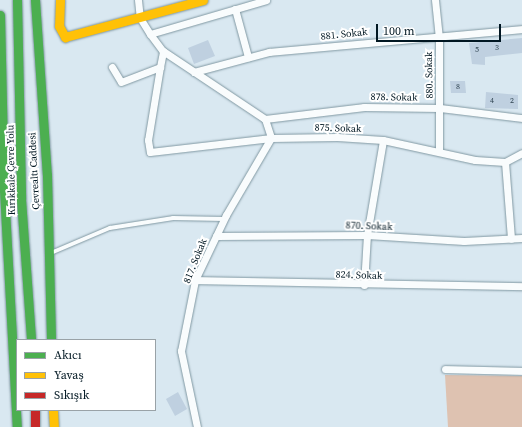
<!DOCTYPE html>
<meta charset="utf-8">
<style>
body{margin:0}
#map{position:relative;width:522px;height:427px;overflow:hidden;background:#d9e8f1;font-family:"Source Serif 4",serif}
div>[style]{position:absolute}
.green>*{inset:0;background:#dec2b1}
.building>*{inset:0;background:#bfd0e0}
.roads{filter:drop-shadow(0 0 1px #8098a2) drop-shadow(0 0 1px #8098a2)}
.lane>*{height:3.5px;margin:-1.75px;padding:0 1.75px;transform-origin:1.75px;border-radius:1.75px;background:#f9fcfd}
.street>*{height:7px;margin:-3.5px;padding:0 3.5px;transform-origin:3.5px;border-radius:3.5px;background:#f9fcfd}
.fast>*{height:9px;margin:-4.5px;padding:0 4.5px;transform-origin:4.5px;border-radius:4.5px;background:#4caf50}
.slow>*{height:9px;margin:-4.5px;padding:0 4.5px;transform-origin:4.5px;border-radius:4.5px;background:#ffc107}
.jam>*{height:9px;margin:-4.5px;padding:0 4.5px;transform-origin:4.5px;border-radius:4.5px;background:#c62828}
span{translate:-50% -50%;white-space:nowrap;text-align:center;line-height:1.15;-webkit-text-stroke:4px #fff;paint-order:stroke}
.number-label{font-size:8px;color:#304552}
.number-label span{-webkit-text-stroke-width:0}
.street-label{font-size:10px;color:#011722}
.legend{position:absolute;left:16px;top:339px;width:140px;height:72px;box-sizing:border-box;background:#fff;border:1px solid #99a2a7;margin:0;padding:5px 7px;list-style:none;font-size:12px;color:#011722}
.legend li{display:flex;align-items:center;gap:8px;height:20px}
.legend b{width:20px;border:1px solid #99a2a7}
.scale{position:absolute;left:376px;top:24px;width:125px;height:18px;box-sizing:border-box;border:2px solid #011722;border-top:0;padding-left:5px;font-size:12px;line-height:14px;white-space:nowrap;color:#011722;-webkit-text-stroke:3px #fff;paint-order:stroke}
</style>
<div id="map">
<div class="green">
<div style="clip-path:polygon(445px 375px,522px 376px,522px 427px,448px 427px)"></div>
</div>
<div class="building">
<div style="clip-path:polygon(522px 38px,522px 53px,485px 57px,485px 65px,472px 64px,469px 43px)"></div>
<div style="clip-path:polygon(208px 40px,215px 56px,194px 64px,188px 48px)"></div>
<div style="clip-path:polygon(450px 81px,465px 81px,466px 93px,451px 93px)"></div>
<div style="clip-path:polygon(486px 92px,518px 95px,518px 109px,485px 108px)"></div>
<div style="clip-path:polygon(178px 392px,187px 409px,175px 416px,166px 399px)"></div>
</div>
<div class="roads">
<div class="lane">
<div style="left:51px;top:253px;width:64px;rotate:-23deg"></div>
<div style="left:110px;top:228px;width:64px;rotate:-9deg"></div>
<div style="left:173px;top:218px;width:51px;rotate:1.1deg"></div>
</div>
<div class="street">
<div style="left:138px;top:0;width:18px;rotate:84deg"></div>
<div style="left:140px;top:18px;width:19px;rotate:58deg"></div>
<div style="left:150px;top:34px;width:121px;rotate:-16.3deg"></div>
<div style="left:435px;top:0;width:37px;rotate:84deg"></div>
<div style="left:439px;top:37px;width:114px;rotate:90deg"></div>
<div style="left:235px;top:9px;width:50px;rotate:74.8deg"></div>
<div style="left:150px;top:34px;width:21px;rotate:53deg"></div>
<div style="left:163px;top:51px;width:123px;rotate:33.7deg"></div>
<div style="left:265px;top:119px;width:20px;rotate:72deg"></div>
<div style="left:112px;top:67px;width:17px;rotate:59deg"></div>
<div style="left:121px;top:82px;width:42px;rotate:-21deg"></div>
<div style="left:160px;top:67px;width:16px;rotate:-79deg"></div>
<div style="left:160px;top:67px;width:74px;rotate:99.3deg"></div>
<div style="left:148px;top:140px;width:12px;rotate:81deg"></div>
<div style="left:150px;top:152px;width:122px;rotate:-6.6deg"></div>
<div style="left:271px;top:138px;width:66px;rotate:-0.9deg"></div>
<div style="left:337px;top:137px;width:46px;rotate:3.7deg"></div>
<div style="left:383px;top:140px;width:94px;rotate:12.3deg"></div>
<div style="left:475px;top:160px;width:30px;rotate:4deg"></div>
<div style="left:505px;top:162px;width:19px;rotate:-28deg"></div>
<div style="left:194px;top:72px;width:78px;rotate:-14.9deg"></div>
<div style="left:269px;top:52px;width:254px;rotate:-5.2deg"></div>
<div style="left:265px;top:119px;width:100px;rotate:-6.9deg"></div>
<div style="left:364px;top:107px;width:76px;rotate:0.8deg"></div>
<div style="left:440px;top:108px;width:83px;rotate:7deg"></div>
<div style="left:505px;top:162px;width:77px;rotate:85.5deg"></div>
<div style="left:216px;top:236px;width:151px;rotate:-0.4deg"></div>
<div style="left:367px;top:235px;width:97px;rotate:3.5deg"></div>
<div style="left:464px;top:241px;width:58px;rotate:-3deg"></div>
<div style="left:195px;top:280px;width:327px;rotate:1.1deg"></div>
<div style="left:364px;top:285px;width:50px;rotate:-86.6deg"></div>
<div style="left:367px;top:235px;width:96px;rotate:-80.4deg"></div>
<div style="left:445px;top:369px;width:77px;rotate:1.5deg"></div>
<div style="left:197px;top:427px;width:78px;rotate:-101.9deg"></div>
<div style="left:181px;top:351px;width:72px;rotate:-78.8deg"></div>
<div style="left:195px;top:280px;width:72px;rotate:-64.5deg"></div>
<div style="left:226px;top:215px;width:89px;rotate:-59.7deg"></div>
</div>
<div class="fast">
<div style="left:17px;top:0;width:199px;rotate:88.8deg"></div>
<div style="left:21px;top:199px;width:141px;rotate:85.9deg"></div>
<div style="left:35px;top:0;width:175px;rotate:86.1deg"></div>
<div style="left:47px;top:175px;width:165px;rotate:88.6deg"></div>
<div style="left:0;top:15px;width:175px;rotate:88.7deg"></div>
<div style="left:4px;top:190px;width:237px;rotate:86.9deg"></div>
</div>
<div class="slow">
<div style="left:60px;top:0;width:26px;rotate:92deg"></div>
<div style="left:59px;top:26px;width:13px;rotate:61deg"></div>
<div style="left:65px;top:37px;width:143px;rotate:-15deg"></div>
<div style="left:53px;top:410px;width:17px;rotate:87deg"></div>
</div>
<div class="jam">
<div style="left:35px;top:410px;width:17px;rotate:90deg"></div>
</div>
</div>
<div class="number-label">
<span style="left:497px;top:48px">3</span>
<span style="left:477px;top:50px">5</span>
<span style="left:458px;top:87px">8</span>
<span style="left:492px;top:101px">4</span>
<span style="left:512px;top:101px">2</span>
</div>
<div class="street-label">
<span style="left:344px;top:34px;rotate:-6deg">881. Sokak</span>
<span style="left:429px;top:75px;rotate:-91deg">880. Sokak</span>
<span style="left:394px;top:97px;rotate:1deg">878. Sokak</span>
<span style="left:338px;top:128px;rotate:2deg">875. Sokak</span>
<span style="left:11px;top:170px;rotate:-91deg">Kırıkkale Çevre Yolu</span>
<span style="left:34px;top:171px;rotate:-93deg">Çevrealtı Caddesi</span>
<span style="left:369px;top:226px;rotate:2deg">870. Sokak</span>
<span style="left:195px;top:261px;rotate:-68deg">817. Sokak</span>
<span style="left:359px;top:275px;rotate:2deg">824. Sokak</span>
</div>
<ul class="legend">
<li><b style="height:5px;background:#4caf50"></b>Akıcı</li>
<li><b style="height:5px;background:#ffc107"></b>Yavaş</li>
<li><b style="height:5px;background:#c62828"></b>Sıkışık</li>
</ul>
<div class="scale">100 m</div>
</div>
